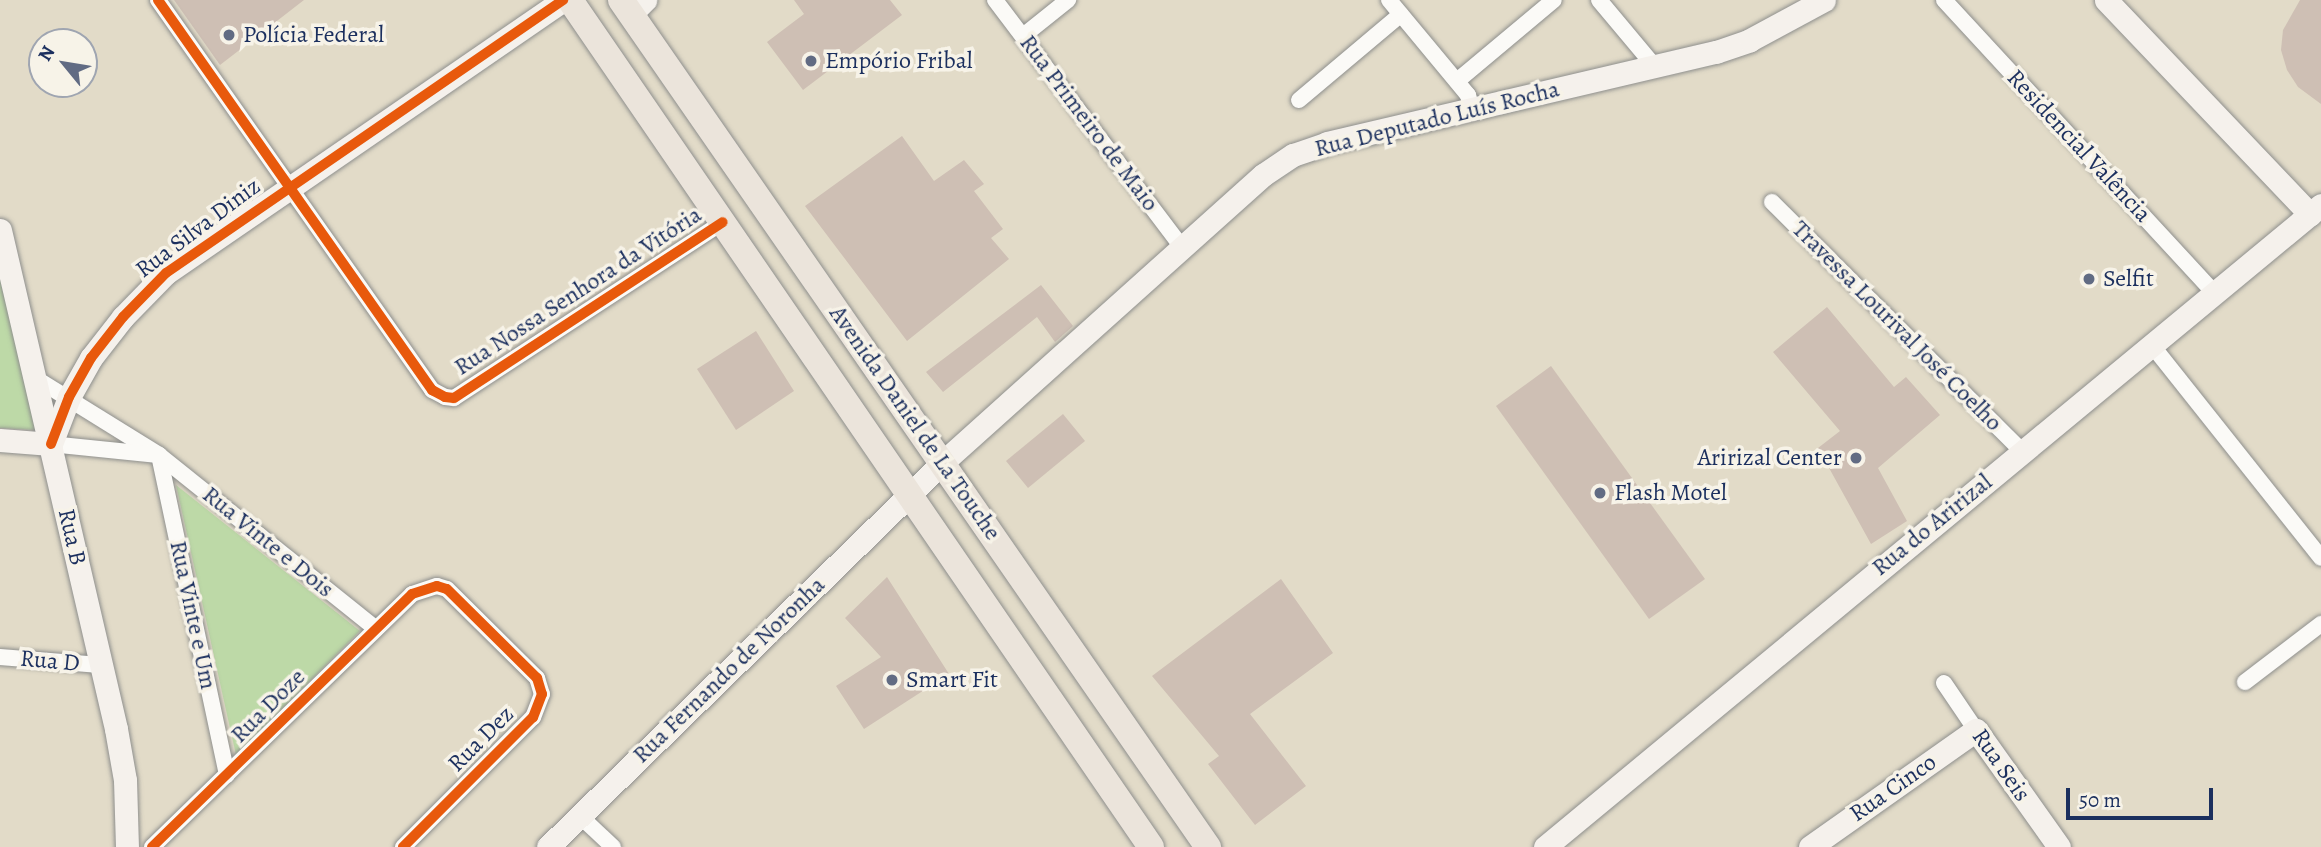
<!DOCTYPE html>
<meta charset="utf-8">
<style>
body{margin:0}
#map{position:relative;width:2321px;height:847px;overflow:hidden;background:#e2dbc8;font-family:Alegreya,serif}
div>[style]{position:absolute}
.green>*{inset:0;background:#bdd9a7}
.building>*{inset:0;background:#cebfb4}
.roads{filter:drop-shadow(0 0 2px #8e8f8d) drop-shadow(0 0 2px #8e8f8d)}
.street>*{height:16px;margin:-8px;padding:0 8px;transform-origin:8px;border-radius:8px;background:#fbfaf7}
.secondary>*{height:23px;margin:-11.5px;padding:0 11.5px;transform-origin:11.5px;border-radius:11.5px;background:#f5f1ec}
.primary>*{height:26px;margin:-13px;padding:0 13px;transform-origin:13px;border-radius:13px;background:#ebe4db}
.cycleway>*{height:10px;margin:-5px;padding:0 5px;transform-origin:5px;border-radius:5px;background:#e8590c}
.dots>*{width:19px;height:19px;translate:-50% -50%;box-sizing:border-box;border:4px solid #f7f3e8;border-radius:50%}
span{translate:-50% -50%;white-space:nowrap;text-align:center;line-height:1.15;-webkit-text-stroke:7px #f7f3e8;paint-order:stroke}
.poi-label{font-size:24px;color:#1b2f5e}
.left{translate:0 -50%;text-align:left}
.right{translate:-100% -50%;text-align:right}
.street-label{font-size:24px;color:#1b2f5e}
.north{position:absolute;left:28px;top:28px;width:70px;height:70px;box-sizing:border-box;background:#f7f3e8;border:2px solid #9fa5b1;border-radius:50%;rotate:300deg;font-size:19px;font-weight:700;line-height:28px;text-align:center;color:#1b2f5e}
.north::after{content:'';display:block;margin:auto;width:24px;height:32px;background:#616b83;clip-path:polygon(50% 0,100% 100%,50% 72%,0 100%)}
.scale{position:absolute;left:2066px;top:788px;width:147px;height:32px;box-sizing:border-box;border:4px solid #1b2f5e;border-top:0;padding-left:9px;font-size:21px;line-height:24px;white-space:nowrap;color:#1b2f5e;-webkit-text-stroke:5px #f7f3e8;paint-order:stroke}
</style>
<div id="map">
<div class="green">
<div style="clip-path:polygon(0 270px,35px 430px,0 428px)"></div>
<div style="clip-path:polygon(176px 485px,360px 631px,236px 755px)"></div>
</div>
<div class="building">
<div style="clip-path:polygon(174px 0,304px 0,220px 65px)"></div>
<div style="clip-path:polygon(794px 0,890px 0,902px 15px,803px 90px,767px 42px,804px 14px)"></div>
<div style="clip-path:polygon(2300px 0,2321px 0,2321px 104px,2298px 87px,2287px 70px,2281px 50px,2283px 30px)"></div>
<div style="clip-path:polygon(902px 136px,934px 181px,964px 160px,984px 184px,974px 191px,1003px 229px,991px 238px,1009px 259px,907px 341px,805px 206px)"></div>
<div style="clip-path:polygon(1041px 285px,1073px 326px,1055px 342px,1037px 317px,943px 392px,926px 372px)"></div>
<div style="clip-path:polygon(1827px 307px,1894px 387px,1906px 377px,1940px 415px,1878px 468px,1907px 521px,1871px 544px,1818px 448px,1840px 431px,1773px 352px)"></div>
<div style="clip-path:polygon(756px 331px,794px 391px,736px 430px,697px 369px)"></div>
<div style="clip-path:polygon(1551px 366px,1705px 579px,1649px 619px,1496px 406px)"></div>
<div style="clip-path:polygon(1063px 414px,1085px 441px,1028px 488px,1006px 461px)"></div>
<div style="clip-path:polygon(887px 577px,949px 674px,864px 729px,836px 686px,881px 657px,845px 618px)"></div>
<div style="clip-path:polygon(1281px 579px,1333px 653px,1250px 714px,1306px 786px,1255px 825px,1208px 764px,1219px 756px,1152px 676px)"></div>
</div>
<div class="roads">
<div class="street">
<div style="left:158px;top:0;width:477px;rotate:54.9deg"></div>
<div style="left:432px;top:390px;width:15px;rotate:28deg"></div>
<div style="left:445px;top:397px;width:9px;rotate:6deg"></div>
<div style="left:454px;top:398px;width:321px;rotate:-33.2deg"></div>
<div style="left:995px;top:0;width:310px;rotate:52.9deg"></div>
<div style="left:1389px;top:0;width:124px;rotate:50.3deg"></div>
<div style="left:1468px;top:95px;width:12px;rotate:76deg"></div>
<div style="left:1599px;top:0;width:87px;rotate:50.1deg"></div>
<div style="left:1944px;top:0;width:398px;rotate:47.3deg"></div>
<div style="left:1023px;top:36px;width:58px;rotate:-38.7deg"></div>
<div style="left:1457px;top:81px;width:126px;rotate:-39.9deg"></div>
<div style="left:1299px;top:100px;width:133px;rotate:-40.1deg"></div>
<div style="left:1772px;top:202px;width:353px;rotate:44.9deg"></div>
<div style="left:2151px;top:344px;width:273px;rotate:51.5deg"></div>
<div style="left:35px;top:378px;width:146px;rotate:31.8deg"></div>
<div style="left:159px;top:455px;width:278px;rotate:38.7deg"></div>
<div style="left:51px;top:444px;width:107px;rotate:5.9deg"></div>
<div style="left:159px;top:455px;width:327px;rotate:78deg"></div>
<div style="left:0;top:657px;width:100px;rotate:4.6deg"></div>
<div style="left:2245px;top:682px;width:96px;rotate:-37.3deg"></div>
<div style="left:1944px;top:683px;width:57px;rotate:55.8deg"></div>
<div style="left:580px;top:816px;width:45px;rotate:43.2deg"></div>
<div style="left:152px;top:847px;width:363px;rotate:-44.2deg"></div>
<div style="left:412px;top:594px;width:26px;rotate:-18deg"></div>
<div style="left:437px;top:586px;width:10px;rotate:17deg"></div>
<div style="left:447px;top:589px;width:127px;rotate:44.7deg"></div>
<div style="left:537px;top:678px;width:17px;rotate:73deg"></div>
<div style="left:542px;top:694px;width:25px;rotate:111deg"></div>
<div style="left:533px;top:717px;width:184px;rotate:135deg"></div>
</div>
<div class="secondary">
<div style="left:2106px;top:0;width:296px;rotate:46.4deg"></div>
<div style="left:631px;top:14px;width:20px;rotate:-45deg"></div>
<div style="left:0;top:230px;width:512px;rotate:76.91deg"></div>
<div style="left:116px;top:729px;width:52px;rotate:80deg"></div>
<div style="left:125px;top:780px;width:67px;rotate:88.3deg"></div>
<div style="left:0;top:440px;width:51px;rotate:4.5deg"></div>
<div style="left:51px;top:444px;width:50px;rotate:-69deg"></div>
<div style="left:69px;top:397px;width:45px;rotate:-60.6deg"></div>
<div style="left:91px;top:358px;width:52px;rotate:-52deg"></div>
<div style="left:123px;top:317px;width:62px;rotate:-45.7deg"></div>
<div style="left:166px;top:273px;width:482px;rotate:-34.5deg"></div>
<div style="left:548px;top:847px;width:552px;rotate:-44.27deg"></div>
<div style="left:943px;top:462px;width:430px;rotate:-41.9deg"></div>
<div style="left:1263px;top:175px;width:36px;rotate:-34deg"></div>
<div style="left:1293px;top:155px;width:36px;rotate:-19deg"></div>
<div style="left:1327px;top:143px;width:400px;rotate:-13.2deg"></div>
<div style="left:1716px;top:52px;width:36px;rotate:-19deg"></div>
<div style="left:1750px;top:40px;width:84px;rotate:-28.4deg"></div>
<div style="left:1545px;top:847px;width:1007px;rotate:-39.6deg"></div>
<div style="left:1810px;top:847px;width:203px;rotate:-35.2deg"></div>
<div style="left:1976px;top:730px;width:143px;rotate:54.6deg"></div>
</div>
<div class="primary">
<div style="left:570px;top:0;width:1027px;rotate:55.55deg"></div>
<div style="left:621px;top:0;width:1031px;rotate:55.28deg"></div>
</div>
</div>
<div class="cycleway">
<div style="left:158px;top:0;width:477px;rotate:54.9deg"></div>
<div style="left:432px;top:390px;width:15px;rotate:28deg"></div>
<div style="left:445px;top:397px;width:9px;rotate:6deg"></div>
<div style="left:454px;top:398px;width:321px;rotate:-33.2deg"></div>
<div style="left:51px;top:444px;width:50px;rotate:-69deg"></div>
<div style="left:69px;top:397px;width:45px;rotate:-60.6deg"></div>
<div style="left:91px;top:358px;width:52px;rotate:-52deg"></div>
<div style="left:123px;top:317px;width:62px;rotate:-45.7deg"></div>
<div style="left:166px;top:273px;width:482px;rotate:-34.5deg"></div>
<div style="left:152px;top:847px;width:363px;rotate:-44.2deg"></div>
<div style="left:412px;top:594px;width:26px;rotate:-18deg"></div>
<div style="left:437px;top:586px;width:10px;rotate:17deg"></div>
<div style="left:447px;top:589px;width:127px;rotate:44.7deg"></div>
<div style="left:537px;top:678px;width:17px;rotate:73deg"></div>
<div style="left:542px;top:694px;width:25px;rotate:111deg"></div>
<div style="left:533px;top:717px;width:184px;rotate:135deg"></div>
</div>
<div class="dots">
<div style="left:229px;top:35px;background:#616b83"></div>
<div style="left:811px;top:61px;background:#616b83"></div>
<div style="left:2089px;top:279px;background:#616b83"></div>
<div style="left:1856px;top:458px;background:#616b83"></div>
<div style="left:1600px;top:493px;background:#616b83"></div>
<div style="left:892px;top:680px;background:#616b83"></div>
</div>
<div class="poi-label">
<span class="left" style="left:243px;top:35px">Polícia Federal</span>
<span class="left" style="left:825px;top:61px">Empório Fribal</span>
<span class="left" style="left:2103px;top:279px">Selfit</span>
<span class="right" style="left:1842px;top:458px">Aririzal Center</span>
<span class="left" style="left:1614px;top:493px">Flash Motel</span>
<span class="left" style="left:906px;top:680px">Smart Fit</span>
</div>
<div class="street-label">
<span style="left:1437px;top:119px;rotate:-14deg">Rua Deputado Luís Rocha</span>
<span style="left:1089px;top:123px;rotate:53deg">Rua Primeiro de Maio</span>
<span style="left:2079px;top:146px;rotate:47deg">Residencial Valência</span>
<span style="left:198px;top:228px;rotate:-37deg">Rua Silva Diniz</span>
<span style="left:578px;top:291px;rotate:-33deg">Rua Nossa Senhora da Vitória</span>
<span style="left:1897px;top:326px;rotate:45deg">Travessa Lourival José Coelho</span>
<span style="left:915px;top:423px;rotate:55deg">Avenida Daniel de La Touche</span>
<span style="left:1932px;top:525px;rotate:-39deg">Rua do Aririzal</span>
<span style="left:72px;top:537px;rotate:77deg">Rua B</span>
<span style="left:268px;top:542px;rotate:39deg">Rua Vinte e Dois</span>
<span style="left:193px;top:615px;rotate:78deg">Rua Vinte e Um</span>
<span style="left:50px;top:661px;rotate:5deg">Rua D</span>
<span style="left:729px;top:670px;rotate:-44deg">Rua Fernando de Noronha</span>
<span style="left:268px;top:706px;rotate:-45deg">Rua Doze</span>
<span style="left:481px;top:739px;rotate:-45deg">Rua Dez</span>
<span style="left:2001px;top:765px;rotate:55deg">Rua Seis</span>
<span style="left:1893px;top:788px;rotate:-35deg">Rua Cinco</span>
</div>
<div class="north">N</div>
<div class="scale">50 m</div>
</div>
